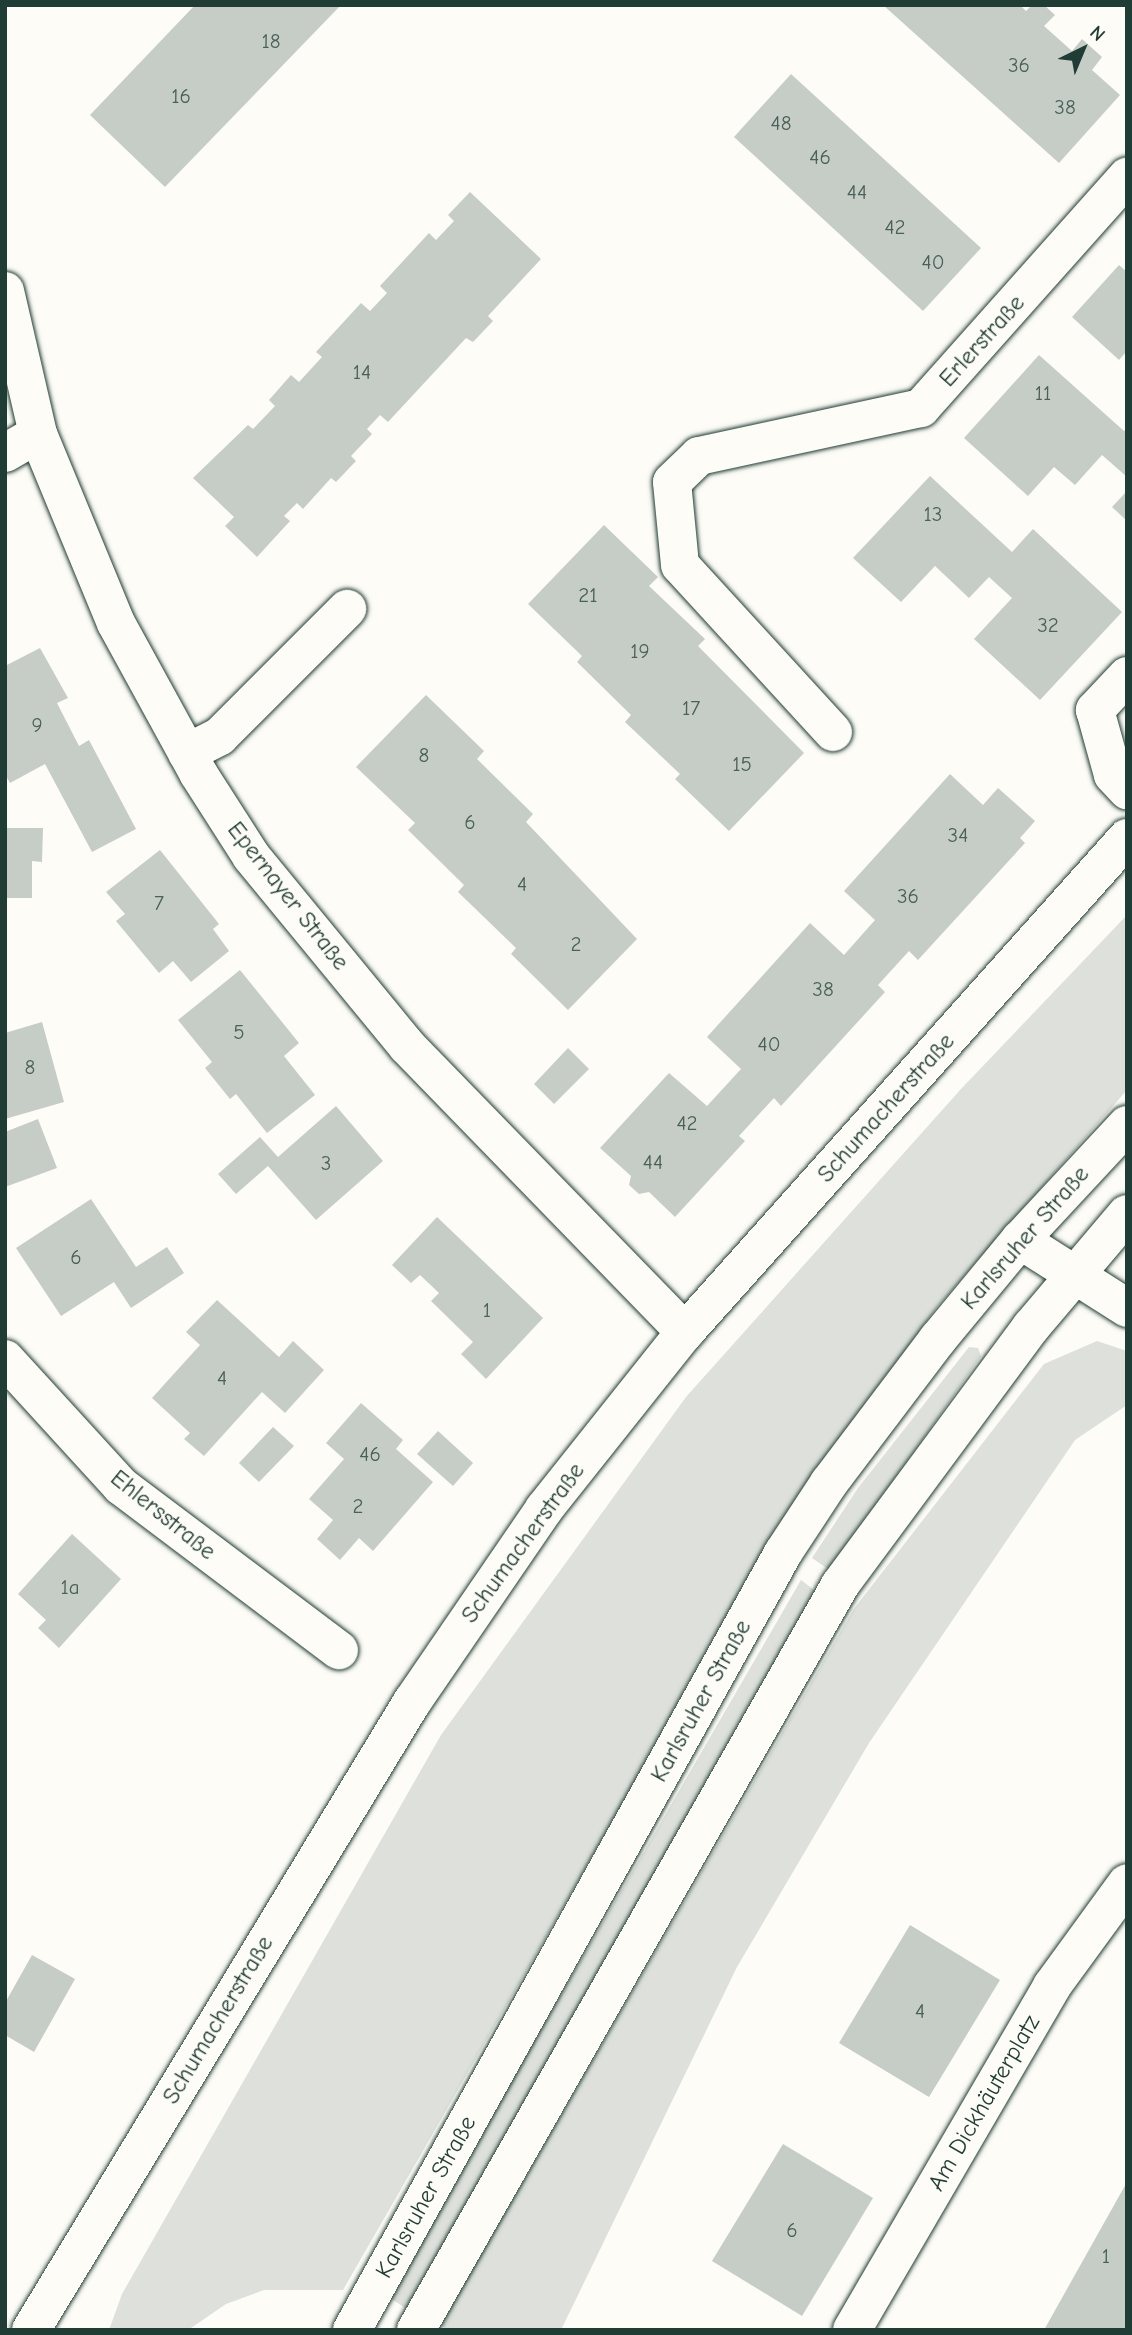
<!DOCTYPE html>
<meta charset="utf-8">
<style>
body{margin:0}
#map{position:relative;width:1132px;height:2335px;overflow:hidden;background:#fdfcf7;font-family:"Comic Neue",sans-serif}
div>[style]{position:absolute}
.green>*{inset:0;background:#dde0db}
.building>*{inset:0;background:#c6cdc7}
.roads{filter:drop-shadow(0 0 2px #1f3d34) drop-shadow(0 0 2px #1f3d34)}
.minor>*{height:38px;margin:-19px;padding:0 19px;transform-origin:19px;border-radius:19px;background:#fdfcf7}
.major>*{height:38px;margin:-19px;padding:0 19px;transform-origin:19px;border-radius:19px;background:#fdfcf7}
span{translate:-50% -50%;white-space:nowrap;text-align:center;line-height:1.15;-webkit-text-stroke:6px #fdfcf7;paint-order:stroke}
.number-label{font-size:21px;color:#496159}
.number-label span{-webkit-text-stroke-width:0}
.street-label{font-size:24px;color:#1f3d34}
.frame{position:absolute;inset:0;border:7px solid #1f3d34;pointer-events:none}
.north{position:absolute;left:1048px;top:14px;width:70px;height:70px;-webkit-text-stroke:5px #fdfcf7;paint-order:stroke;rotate:43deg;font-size:19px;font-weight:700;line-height:28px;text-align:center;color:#1f3d34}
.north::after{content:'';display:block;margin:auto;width:24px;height:32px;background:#1f3d34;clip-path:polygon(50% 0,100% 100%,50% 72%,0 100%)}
</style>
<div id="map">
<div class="green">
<div style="clip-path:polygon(1127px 915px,1127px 1090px,936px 1308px,788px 1515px,343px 2290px,264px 2290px,226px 2304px,188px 2330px,109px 2330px,122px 2294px,441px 1735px,686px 1397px,961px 1089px)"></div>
<div style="clip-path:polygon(1097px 1341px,1127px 1351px,1127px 1405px,1075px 1440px,869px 1743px,737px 1967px,561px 2330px,446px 2330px,441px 2324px,853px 1610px,1044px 1364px)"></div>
<div style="clip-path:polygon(969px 1347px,978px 1348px,981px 1356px,831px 1571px,812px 1558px,858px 1488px)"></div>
<div style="clip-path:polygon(801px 1580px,818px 1593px,410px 2311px,387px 2296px)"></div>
</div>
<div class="building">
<div style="clip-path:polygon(195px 5px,341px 5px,165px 187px,90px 115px)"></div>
<div style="clip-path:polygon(883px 5px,1020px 5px,1026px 11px,1032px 5px,1044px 5px,1055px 15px,1044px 26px,1072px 51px,1082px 39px,1102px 57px,1092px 70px,1120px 95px,1059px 163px)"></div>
<div style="clip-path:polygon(791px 74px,981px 248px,923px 311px,734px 137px)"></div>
<div style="clip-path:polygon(470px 192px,541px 259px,488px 316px,493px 321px,473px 342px,466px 338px,388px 422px,380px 415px,367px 429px,372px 434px,351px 456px,356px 461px,336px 482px,331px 478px,303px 509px,297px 503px,284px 516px,290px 521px,257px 557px,225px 526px,234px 517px,193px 478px,248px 425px,253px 429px,275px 406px,269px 400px,291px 375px,299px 382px,322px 357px,316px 352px,361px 303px,370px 311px,387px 293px,380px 286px,429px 233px,436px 240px,454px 221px,448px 215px)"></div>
<div style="clip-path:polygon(1119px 265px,1127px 272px,1127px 351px,1119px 360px,1072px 317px)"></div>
<div style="clip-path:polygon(1039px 355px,1124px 431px,1127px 428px,1127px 477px,1102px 455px,1075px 485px,1054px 467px,1028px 496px,964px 438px)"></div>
<div style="clip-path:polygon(930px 476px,1012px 552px,1033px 529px,1122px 612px,1040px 700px,974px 639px,1012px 598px,989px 577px,969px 598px,935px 566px,901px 602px,853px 558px)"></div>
<div style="clip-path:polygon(1127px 491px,1127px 521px,1112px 507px)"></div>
<div style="clip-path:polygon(604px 525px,658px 577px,649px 586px,705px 639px,698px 646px,804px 753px,729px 831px,675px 779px,680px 774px,625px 722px,631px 715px,577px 662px,582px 656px,528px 604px)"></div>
<div style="clip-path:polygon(40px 648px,68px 698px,57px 703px,79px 746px,89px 740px,136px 829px,92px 852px,45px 764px,10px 783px,5px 774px,5px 666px)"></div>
<div style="clip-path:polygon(426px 695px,484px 751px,477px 759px,533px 814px,526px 822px,637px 939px,568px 1010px,511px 954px,516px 948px,458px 892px,464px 885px,408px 830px,415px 823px,356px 767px)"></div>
<div style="clip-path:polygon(950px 774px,983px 805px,998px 788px,1035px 821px,1020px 838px,1025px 843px,918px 960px,909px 951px,878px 985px,885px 992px,781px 1106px,774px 1098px,739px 1136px,745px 1141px,675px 1217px,649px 1192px,639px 1194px,629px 1185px,631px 1176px,600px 1148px,669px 1073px,707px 1106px,741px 1069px,707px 1037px,810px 923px,844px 955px,875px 920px,844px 891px)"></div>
<div style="clip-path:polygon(5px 828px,43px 828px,42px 862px,32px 861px,32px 898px,5px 898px)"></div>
<div style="clip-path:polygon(160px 850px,219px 924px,213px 929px,229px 951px,191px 982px,173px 961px,159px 973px,116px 921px,125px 914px,106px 892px)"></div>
<div style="clip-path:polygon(240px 970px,299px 1043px,284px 1056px,315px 1095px,267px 1133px,236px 1094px,230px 1099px,205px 1068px,212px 1062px,178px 1020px)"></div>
<div style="clip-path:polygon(42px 1022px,64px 1102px,5px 1119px,5px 1033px)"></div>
<div style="clip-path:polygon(568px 1048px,589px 1069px,554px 1104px,534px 1084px)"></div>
<div style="clip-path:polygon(336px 1106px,383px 1161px,316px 1220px,268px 1166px,236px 1194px,218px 1174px,260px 1137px,278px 1157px)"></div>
<div style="clip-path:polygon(38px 1119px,57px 1168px,5px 1187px,5px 1132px)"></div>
<div style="clip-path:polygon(91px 1199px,136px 1267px,167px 1247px,184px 1273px,131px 1308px,114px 1282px,61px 1316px,16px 1248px)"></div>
<div style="clip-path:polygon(437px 1217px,543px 1318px,486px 1379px,461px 1354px,473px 1342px,431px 1301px,439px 1293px,420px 1275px,411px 1283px,392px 1265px)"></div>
<div style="clip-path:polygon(217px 1300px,279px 1357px,293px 1341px,324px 1370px,285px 1413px,262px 1392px,204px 1456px,184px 1439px,190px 1433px,152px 1398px,200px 1345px,186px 1332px)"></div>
<div style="clip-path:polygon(361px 1403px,403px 1440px,396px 1449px,433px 1482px,373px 1551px,359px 1538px,340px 1560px,317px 1539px,333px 1520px,309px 1499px,344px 1459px,326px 1443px)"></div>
<div style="clip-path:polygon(273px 1427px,294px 1446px,259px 1482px,239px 1463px)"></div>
<div style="clip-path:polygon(438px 1431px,473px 1463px,453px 1486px,417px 1454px)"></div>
<div style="clip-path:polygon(72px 1534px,121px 1579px,59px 1648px,38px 1628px,46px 1620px,18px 1594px)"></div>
<div style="clip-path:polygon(910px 1925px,1000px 1980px,929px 2097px,839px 2043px)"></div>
<div style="clip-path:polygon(32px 1955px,75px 1979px,34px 2052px,5px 2035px,5px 2003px)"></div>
<div style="clip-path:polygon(783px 2144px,873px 2198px,802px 2316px,712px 2261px)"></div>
<div style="clip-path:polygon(1127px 2182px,1127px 2330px,1044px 2330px)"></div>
</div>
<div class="roads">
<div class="minor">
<div style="left:5px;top:291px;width:147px;rotate:77deg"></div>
<div style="left:38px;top:434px;width:204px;rotate:67.6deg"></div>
<div style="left:116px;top:623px;width:171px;rotate:61.3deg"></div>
<div style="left:198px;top:773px;width:98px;rotate:57.4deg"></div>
<div style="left:251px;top:856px;width:246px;rotate:50.6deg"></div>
<div style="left:407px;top:1046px;width:399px;rotate:45.8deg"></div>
<div style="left:5px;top:453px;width:38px;rotate:-30deg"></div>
<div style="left:1127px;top:676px;width:47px;rotate:133.3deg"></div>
<div style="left:1095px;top:710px;width:67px;rotate:74.5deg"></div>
<div style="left:1113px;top:775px;width:21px;rotate:47deg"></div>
<div style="left:833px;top:732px;width:226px;rotate:-132.5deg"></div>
<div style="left:680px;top:565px;width:83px;rotate:-95.5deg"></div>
<div style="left:672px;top:482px;width:37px;rotate:-44deg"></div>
<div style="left:699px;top:456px;width:227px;rotate:-12.2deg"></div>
<div style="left:921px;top:408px;width:310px;rotate:-48.3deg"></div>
<div style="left:187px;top:753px;width:37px;rotate:-27deg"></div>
<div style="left:220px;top:736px;width:180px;rotate:-45deg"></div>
<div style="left:1020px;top:1240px;width:127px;rotate:32.4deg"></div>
<div style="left:5px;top:1359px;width:172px;rotate:47.6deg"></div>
<div style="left:121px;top:1486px;width:273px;rotate:37deg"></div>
<div style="left:31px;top:2330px;width:735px;rotate:-58.76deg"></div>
<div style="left:412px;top:1702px;width:234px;rotate:-55.6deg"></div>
<div style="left:544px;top:1509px;width:226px;rotate:-51.5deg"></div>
<div style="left:685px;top:1332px;width:663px;rotate:-48.18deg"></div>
<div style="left:852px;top:2330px;width:398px;rotate:-59.8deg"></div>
<div style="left:1052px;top:1986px;width:127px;rotate:-53.9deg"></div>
</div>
<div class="major">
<div style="left:352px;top:2330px;width:889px;rotate:-60.98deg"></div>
<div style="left:783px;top:1553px;width:84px;rotate:-56.7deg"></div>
<div style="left:829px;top:1483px;width:181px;rotate:-52.9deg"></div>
<div style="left:938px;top:1339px;width:129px;rotate:-50.4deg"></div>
<div style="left:1020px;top:1240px;width:157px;rotate:-47.1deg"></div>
<div style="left:416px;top:2330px;width:857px;rotate:-60.35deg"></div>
<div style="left:840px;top:1585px;width:321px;rotate:-53.5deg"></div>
<div style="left:1031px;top:1327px;width:148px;rotate:-49.7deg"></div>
</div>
</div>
<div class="number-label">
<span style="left:271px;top:41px">18</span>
<span style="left:1019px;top:65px">36</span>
<span style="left:181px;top:96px">16</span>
<span style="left:1065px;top:107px">38</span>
<span style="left:781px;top:123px">48</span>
<span style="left:820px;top:157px">46</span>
<span style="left:857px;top:192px">44</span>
<span style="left:895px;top:227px">42</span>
<span style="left:933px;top:262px">40</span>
<span style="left:362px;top:372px">14</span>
<span style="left:1043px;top:393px">11</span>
<span style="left:933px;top:514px">13</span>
<span style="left:588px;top:595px">21</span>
<span style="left:1048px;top:625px">32</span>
<span style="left:640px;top:651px">19</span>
<span style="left:691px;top:708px">17</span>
<span style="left:37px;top:725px">9</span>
<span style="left:424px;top:755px">8</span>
<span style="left:742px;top:764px">15</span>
<span style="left:470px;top:822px">6</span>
<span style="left:958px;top:835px">34</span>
<span style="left:522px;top:884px">4</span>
<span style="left:908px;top:896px">36</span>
<span style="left:159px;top:903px">7</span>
<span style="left:576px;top:944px">2</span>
<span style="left:823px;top:989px">38</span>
<span style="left:239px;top:1032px">5</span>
<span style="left:769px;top:1044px">40</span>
<span style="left:30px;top:1067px">8</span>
<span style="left:687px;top:1123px">42</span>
<span style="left:653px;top:1162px">44</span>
<span style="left:326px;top:1163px">3</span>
<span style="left:76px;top:1257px">6</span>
<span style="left:487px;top:1310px">1</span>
<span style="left:222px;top:1378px">4</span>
<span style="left:370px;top:1454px">46</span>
<span style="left:358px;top:1506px">2</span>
<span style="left:70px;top:1587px">1a</span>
<span style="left:920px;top:2011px">4</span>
<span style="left:792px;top:2230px">6</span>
<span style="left:1106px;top:2256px">1</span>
</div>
<div class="street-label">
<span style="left:982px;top:341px;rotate:-48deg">Erlerstraße</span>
<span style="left:288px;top:896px;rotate:52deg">Epernayer Straße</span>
<span style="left:886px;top:1108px;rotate:-48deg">Schumacherstraße</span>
<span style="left:1025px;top:1238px;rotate:-49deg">Karlsruher Straße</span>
<span style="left:163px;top:1515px;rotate:39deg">Ehlersstraße</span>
<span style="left:523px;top:1543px;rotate:-54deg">Schumacherstraße</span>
<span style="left:701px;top:1701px;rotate:-61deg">Karlsruher Straße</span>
<span style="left:218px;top:2020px;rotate:-59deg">Schumacherstraße</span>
<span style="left:984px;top:2103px;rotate:-60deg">Am Dickhäuterplatz</span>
<span style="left:426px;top:2197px;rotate:-61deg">Karlsruher Straße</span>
</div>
<div class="frame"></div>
<div class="north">N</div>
</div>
